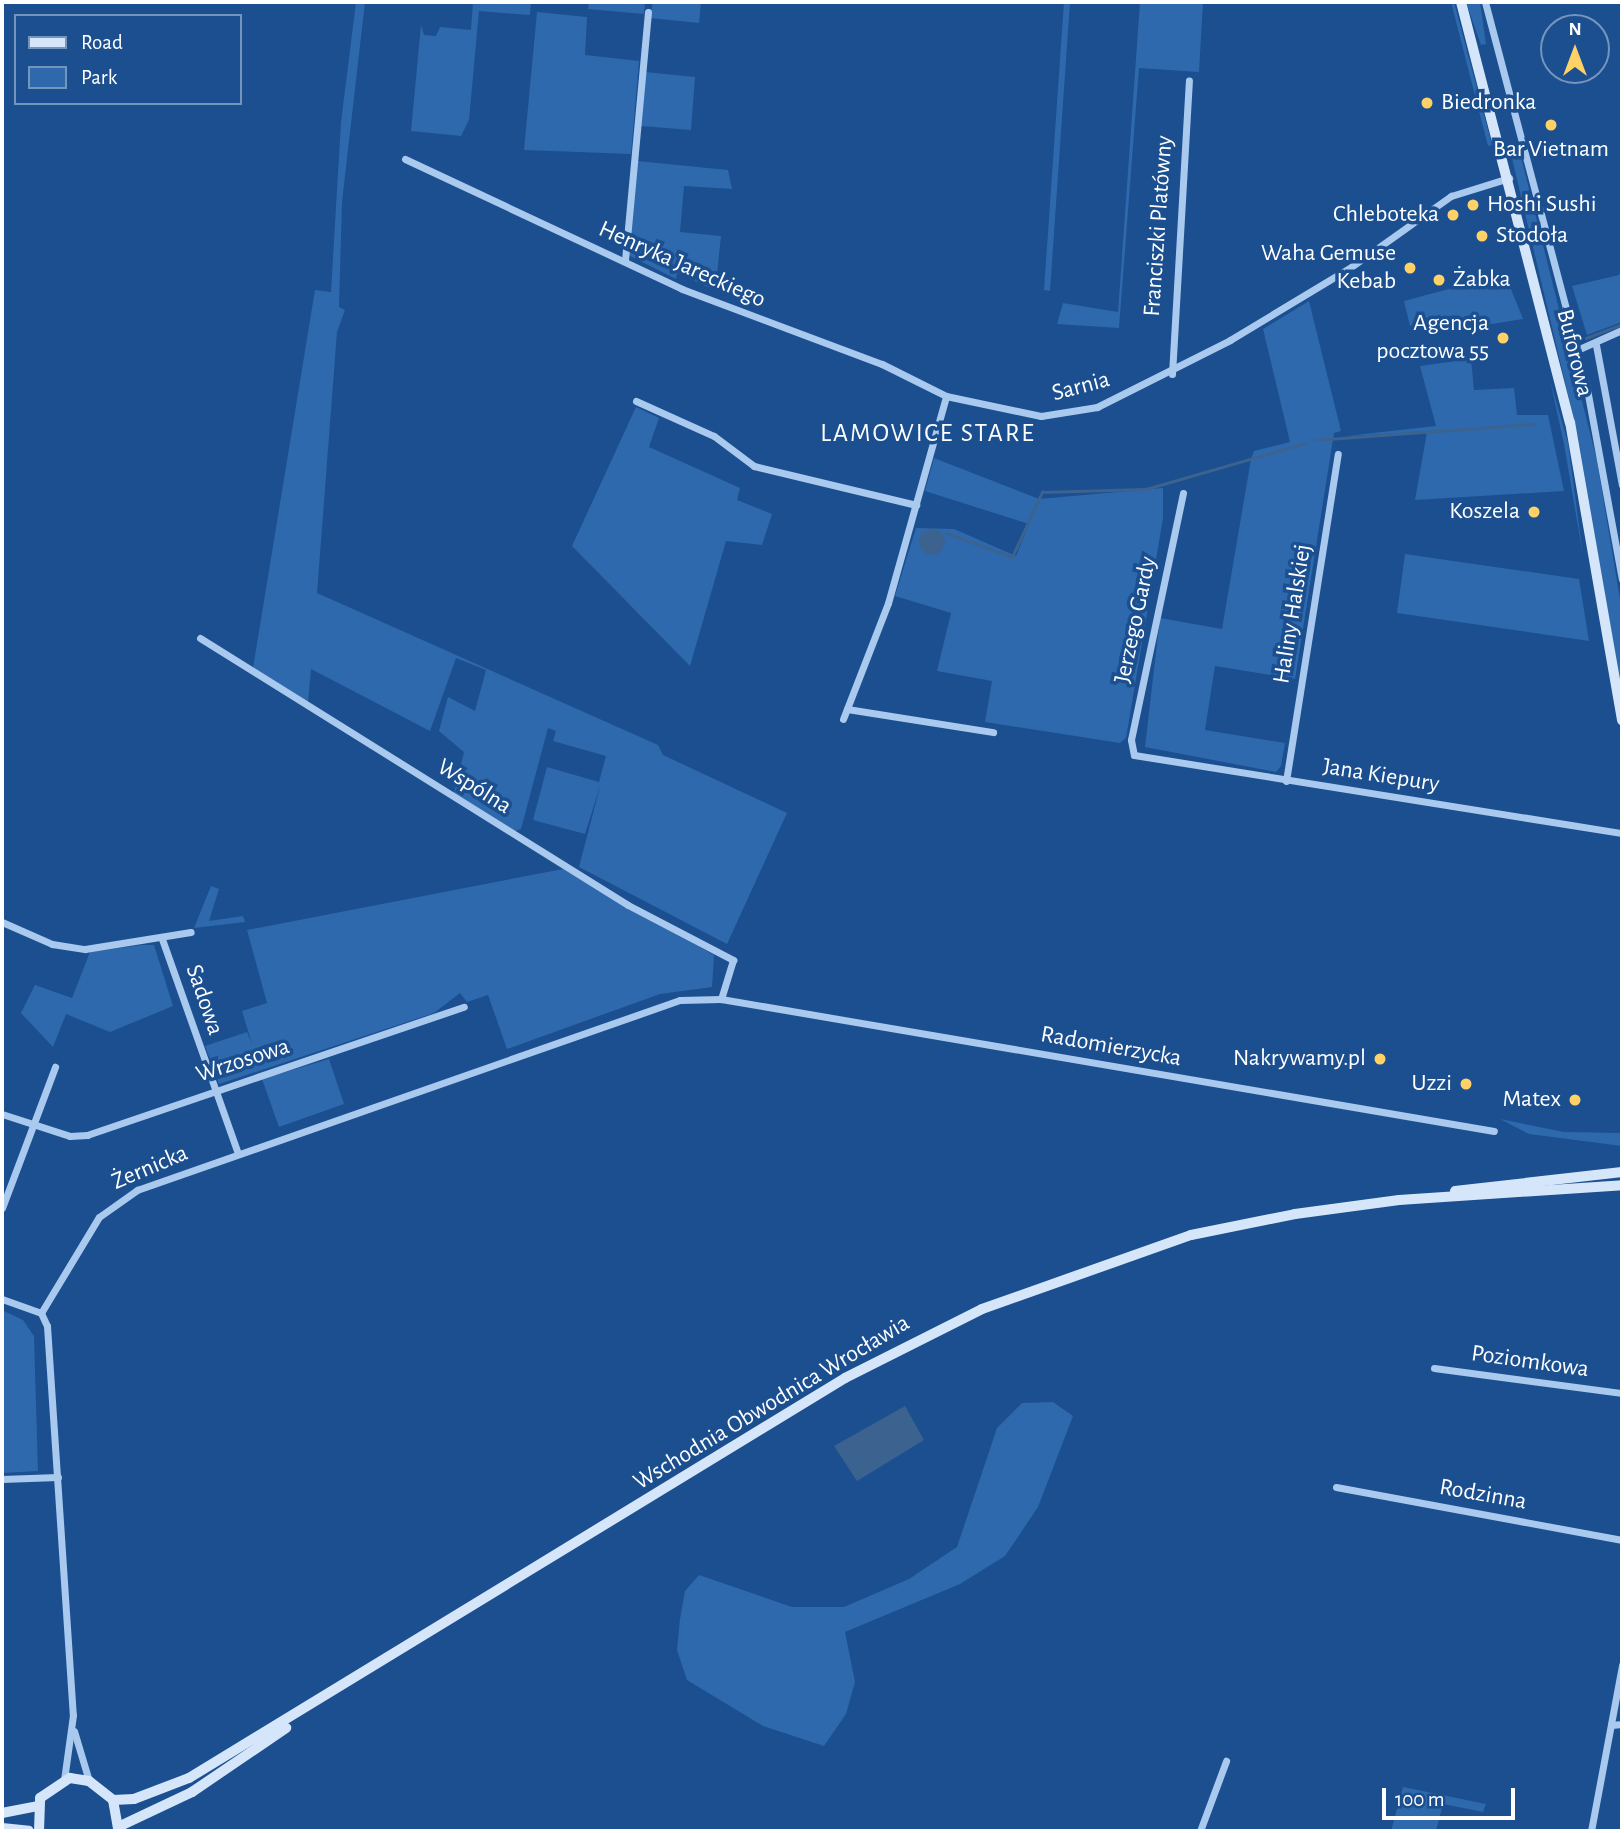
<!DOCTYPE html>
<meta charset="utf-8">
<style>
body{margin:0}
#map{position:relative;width:1624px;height:1833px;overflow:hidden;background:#1b4f8f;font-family:"Alegreya Sans",sans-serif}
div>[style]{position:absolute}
.green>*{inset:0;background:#2e69ad}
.water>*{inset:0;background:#3c6290}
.round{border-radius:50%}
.stream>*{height:2.5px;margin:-1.25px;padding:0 1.25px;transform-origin:1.25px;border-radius:1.25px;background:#3c6290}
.street>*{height:7px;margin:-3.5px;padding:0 3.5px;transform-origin:3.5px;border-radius:3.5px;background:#a9c9ee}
.secondary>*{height:10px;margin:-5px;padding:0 5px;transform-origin:5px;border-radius:5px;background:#d6e6fa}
.dots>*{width:19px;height:19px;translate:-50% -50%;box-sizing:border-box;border:4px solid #1b4f8f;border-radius:50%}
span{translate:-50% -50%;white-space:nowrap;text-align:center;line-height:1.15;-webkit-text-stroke:7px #1b4f8f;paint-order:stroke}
.poi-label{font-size:24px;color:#fff}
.left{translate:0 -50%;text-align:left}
.right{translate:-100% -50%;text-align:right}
.street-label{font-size:24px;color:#fff}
.neighbourhood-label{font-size:26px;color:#fff;letter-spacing:2px}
.frame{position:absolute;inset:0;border:4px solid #fff;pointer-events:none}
.legend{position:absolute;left:14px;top:14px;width:228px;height:91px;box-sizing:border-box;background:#1b4f8f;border:2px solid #7695bc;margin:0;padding:9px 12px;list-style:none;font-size:21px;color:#fff}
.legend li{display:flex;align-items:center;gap:14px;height:35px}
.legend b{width:35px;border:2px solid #7695bc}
.north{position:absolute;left:1540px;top:14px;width:70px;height:70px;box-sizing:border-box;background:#1b4f8f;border:2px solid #7695bc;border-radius:50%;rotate:0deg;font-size:19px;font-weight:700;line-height:28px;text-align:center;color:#fff}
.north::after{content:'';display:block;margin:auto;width:24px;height:32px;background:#ffd166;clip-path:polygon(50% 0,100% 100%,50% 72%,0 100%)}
.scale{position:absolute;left:1382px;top:1788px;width:133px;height:32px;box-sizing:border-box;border:4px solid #fff;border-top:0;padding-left:9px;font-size:21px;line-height:24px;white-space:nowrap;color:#fff;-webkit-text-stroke:5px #1b4f8f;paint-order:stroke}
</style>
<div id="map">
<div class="green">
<div style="clip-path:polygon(356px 2px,365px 2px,342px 202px,339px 307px,345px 310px,337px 332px,317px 593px,658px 745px,663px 755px,787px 813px,727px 944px,579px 867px,601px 783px,585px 834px,533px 820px,547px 767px,599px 782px,606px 756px,553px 741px,556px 731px,548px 728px,521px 829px,515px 831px,454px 793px,464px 752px,439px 731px,448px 697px,475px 711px,486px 670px,456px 658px,430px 731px,311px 669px,308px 703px,253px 668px,315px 290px,331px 292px,341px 122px)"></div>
<div style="clip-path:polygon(473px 2px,531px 2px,530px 15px,479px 11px,469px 120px,461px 136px,411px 131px,421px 25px,424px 35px,436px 36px,440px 27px,471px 30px)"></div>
<div style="clip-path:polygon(589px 2px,645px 2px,644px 14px,588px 9px)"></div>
<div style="clip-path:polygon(653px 2px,701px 2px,699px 23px,650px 18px)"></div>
<div style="clip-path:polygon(1064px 2px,1070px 2px,1050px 291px,1044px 290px)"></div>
<div style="clip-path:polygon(1140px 2px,1203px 2px,1199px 72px,1139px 68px,1119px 328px,1057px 324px,1063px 303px,1118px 312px)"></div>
<div style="clip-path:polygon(1451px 2px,1454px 2px,1492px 145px,1488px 146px)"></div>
<div style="clip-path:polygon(1466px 2px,1480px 2px,1486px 44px,1481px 45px)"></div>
<div style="clip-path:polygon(537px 12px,587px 17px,585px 55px,639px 61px,631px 154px,524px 150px)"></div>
<div style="clip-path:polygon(645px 72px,695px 77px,691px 130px,641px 126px)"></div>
<div style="clip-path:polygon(1519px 149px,1597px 461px,1622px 611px,1622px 695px,1578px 437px,1510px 150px)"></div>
<div style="clip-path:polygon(637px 161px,728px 170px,732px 189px,684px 186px,680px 232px,721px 236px,716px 284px,710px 288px,677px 273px,676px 279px,628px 255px)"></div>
<div style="clip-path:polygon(1622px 268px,1622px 322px,1587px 335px,1572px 286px,1619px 275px)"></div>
<div style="clip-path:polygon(1505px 274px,1523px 319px,1435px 333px,1426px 324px,1410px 326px,1404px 301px)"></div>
<div style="clip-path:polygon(1309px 301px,1341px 431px,1334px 433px,1295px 679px,1215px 666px,1205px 730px,1285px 743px,1281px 766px,1276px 772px,1145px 747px,1160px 618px,1222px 629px,1251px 459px,1254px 451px,1290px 442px,1263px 329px)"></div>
<div style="clip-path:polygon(1471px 359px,1474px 390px,1514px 388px,1517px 415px,1548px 415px,1564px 491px,1415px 500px,1427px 432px,1346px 436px,1436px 426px,1420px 366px)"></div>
<div style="clip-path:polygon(1550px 380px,1568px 443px,1583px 556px,1564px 444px)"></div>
<div style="clip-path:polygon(636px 407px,659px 418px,649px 447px,740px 488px,737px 500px,772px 514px,762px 545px,726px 541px,690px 666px,572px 546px)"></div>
<div style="clip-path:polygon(934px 458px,1039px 499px,1163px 488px,1163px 518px,1126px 738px,1120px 743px,985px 722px,992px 681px,937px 671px,951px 613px,895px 596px,916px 528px,954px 529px,1016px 556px,1029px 524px,925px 491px)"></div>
<div style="clip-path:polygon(1405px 554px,1579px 579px,1589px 641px,1397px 613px)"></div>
<div style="clip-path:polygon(563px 869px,714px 955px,712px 987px,660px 994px,507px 1049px,488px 995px,467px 1002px,460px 993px,434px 1013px,219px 1084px,205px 1046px,247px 1032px,252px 1044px,242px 1011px,267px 1003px,247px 930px)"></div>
<div style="clip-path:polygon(211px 886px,219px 889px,209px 921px,243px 916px,245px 922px,194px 928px)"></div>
<div style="clip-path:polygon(142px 945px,154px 945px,173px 1006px,110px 1032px,66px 1014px,53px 1047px,21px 1013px,35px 985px,72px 998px,90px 952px)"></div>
<div style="clip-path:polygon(329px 1059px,344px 1104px,279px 1127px,262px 1079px)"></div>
<div style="clip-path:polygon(1500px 1119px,1564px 1132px,1622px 1133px,1622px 1146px,1529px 1134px)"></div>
<div style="clip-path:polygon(2px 1310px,23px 1320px,34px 1336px,38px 1471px,2px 1473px)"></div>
<div style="clip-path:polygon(1053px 1402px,1073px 1416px,1038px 1507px,1005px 1556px,960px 1584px,845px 1632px,855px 1682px,846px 1714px,824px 1746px,763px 1726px,687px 1680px,677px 1650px,680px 1619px,685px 1591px,699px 1575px,792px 1607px,844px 1607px,909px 1579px,957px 1547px,997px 1428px,1022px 1403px)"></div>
<div style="clip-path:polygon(1403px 1787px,1486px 1804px,1483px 1812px,1443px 1804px,1436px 1831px,1391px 1831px)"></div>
</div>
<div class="water">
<div class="round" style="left:919px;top:529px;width:26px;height:26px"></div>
<div style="clip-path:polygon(905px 1406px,924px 1440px,857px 1481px,834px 1446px)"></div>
</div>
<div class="stream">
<div style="left:1586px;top:338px;width:39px;rotate:-21deg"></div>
<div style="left:1314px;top:440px;width:220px;rotate:-4.2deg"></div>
<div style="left:947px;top:533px;width:69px;rotate:20.3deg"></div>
<div style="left:1012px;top:557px;width:72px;rotate:-65.2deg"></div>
<div style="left:1042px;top:492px;width:104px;rotate:-1.7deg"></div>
<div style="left:1146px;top:489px;width:166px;rotate:-16.1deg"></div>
</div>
<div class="street">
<div style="left:1485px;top:2px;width:400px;rotate:75.2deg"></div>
<div style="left:1587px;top:389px;width:193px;rotate:79.6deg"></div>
<div style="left:405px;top:159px;width:306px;rotate:25.1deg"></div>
<div style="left:682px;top:289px;width:214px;rotate:20.6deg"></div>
<div style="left:882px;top:364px;width:72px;rotate:26.6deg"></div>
<div style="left:625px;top:260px;width:249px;rotate:-84.7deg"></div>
<div style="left:1596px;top:345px;width:142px;rotate:79.5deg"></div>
<div style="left:1577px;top:350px;width:49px;rotate:-24deg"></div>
<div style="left:1172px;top:374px;width:294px;rotate:-86.7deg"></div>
<div style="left:946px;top:396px;width:97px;rotate:11.9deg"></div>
<div style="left:1041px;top:416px;width:57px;rotate:-9.1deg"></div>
<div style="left:1097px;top:407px;width:149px;rotate:-26.7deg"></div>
<div style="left:1230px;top:340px;width:141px;rotate:-31.1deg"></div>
<div style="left:1351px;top:267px;width:123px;rotate:-35.4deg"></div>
<div style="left:1451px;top:196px;width:61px;rotate:-17.2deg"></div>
<div style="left:636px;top:401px;width:85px;rotate:24.2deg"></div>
<div style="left:714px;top:436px;width:50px;rotate:36.9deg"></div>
<div style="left:754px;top:466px;width:167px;rotate:13.5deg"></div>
<div style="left:1183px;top:493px;width:252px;rotate:101.9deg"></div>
<div style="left:1131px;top:740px;width:15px;rotate:79deg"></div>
<div style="left:1134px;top:755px;width:494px;rotate:9.1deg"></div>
<div style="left:200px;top:638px;width:504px;rotate:31.96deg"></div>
<div style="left:628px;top:905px;width:119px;rotate:27.6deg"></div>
<div style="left:733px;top:960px;width:41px;rotate:107.1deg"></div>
<div style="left:847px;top:709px;width:148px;rotate:9deg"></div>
<div style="left:843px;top:719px;width:124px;rotate:-68.8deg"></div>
<div style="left:888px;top:603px;width:215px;rotate:-74.3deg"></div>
<div style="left:1286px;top:781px;width:331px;rotate:-81deg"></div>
<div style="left:2px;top:922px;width:55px;rotate:23.7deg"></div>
<div style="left:52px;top:944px;width:33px;rotate:9deg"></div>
<div style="left:85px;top:949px;width:107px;rotate:-9.1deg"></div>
<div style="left:162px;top:939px;width:228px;rotate:70.5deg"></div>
<div style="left:2px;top:1114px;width:71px;rotate:17.9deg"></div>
<div style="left:70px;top:1136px;width:17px;rotate:-3deg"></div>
<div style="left:87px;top:1135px;width:398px;rotate:-18.8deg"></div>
<div style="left:2px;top:1208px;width:151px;rotate:-69.4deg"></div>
<div style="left:2px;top:1299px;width:41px;rotate:19.7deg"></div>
<div style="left:41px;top:1313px;width:112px;rotate:-58.9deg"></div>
<div style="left:99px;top:1217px;width:47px;rotate:-35.4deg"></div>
<div style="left:137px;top:1190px;width:575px;rotate:-19.29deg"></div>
<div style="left:680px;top:1000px;width:41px;rotate:-1.4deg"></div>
<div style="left:721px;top:999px;width:784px;rotate:9.69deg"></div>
<div style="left:41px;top:1313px;width:14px;rotate:65deg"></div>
<div style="left:47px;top:1326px;width:390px;rotate:86.2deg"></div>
<div style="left:73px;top:1715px;width:66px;rotate:97.9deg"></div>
<div style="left:1434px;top:1368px;width:190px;rotate:7.6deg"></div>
<div style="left:2px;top:1479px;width:56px;rotate:-2deg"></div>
<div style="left:1336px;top:1487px;width:291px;rotate:10.5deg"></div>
<div style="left:1611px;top:1725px;width:11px;rotate:-5deg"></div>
<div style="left:74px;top:1731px;width:52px;rotate:73.3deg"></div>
<div style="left:1200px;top:1831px;width:75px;rotate:-69.6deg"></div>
<div style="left:1591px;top:1831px;width:169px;rotate:-79.4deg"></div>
</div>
<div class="secondary">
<div style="left:1461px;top:2px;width:434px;rotate:75.5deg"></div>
<div style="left:1570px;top:422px;width:303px;rotate:80.1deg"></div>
<div style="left:1455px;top:1191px;width:168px;rotate:-6.5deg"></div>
<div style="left:113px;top:1800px;width:21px;rotate:-3deg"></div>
<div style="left:134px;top:1799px;width:59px;rotate:-20.9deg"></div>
<div style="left:189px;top:1778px;width:768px;rotate:-31.37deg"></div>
<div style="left:845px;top:1378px;width:153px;rotate:-26.7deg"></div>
<div style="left:982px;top:1309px;width:222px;rotate:-19.5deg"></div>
<div style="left:1191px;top:1235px;width:106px;rotate:-11.4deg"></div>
<div style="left:1295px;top:1214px;width:105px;rotate:-7.7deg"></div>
<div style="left:1399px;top:1200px;width:224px;rotate:-3.8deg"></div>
<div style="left:2px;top:1813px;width:36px;rotate:-11deg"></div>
<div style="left:118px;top:1827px;width:82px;rotate:-25.3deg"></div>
<div style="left:192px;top:1792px;width:114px;rotate:-34.2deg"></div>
<div style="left:2px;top:1828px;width:27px;rotate:6deg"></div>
<div style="left:39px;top:1831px;width:33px;rotate:-88deg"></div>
<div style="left:40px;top:1798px;width:36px;rotate:-34deg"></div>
<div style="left:70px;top:1778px;width:19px;rotate:9deg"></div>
<div style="left:89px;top:1781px;width:31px;rotate:38deg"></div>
<div style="left:113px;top:1800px;width:29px;rotate:80deg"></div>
</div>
<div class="dots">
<div style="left:1427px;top:103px;background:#ffd166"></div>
<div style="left:1551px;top:125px;background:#ffd166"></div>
<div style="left:1473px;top:205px;background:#ffd166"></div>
<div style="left:1453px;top:215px;background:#ffd166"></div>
<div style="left:1482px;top:236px;background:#ffd166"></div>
<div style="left:1410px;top:268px;background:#ffd166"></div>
<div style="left:1439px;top:280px;background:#ffd166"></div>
<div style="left:1503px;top:338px;background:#ffd166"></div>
<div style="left:1534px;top:512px;background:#ffd166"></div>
<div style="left:1380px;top:1059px;background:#ffd166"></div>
<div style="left:1466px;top:1084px;background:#ffd166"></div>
<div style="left:1575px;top:1100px;background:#ffd166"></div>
</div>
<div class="poi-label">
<span class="left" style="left:1441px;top:103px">Biedronka</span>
<span style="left:1551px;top:150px">Bar Vietnam</span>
<span class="left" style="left:1487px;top:205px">Hoshi Sushi</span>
<span class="right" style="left:1439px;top:215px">Chleboteka</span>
<span class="left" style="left:1496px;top:236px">Stodoła</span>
<span class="right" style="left:1396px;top:268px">Waha Gemuse<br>Kebab</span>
<span class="left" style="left:1453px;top:280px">Żabka</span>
<span class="right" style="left:1489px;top:338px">Agencja<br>pocztowa 55</span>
<span class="right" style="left:1520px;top:512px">Koszela</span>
<span class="right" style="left:1366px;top:1059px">Nakrywamy.pl</span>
<span class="right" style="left:1452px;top:1084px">Uzzi</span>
<span class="right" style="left:1561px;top:1100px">Matex</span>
</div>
<div class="street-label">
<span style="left:1159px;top:226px;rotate:-86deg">Franciszki Platówny</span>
<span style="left:682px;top:265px;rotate:24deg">Henryka Jareckiego</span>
<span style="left:1574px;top:353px;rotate:76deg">Buforowa</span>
<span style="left:1081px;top:387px;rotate:-15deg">Sarnia</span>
<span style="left:1293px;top:614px;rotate:-81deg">Haliny Halskiej</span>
<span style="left:1136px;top:620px;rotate:-78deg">Jerzego Gardy</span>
<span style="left:1381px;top:776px;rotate:9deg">Jana Kiepury</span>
<span style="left:474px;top:787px;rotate:32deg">Wspólna</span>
<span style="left:204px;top:1000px;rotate:71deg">Sadowa</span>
<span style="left:1111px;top:1047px;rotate:10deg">Radomierzycka</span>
<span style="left:243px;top:1061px;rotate:-18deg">Wrzosowa</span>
<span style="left:150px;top:1168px;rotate:-23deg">Żernicka</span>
<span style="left:1530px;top:1362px;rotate:8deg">Poziomkowa</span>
<span style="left:772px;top:1403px;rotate:-31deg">Wschodnia Obwodnica Wrocławia</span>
<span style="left:1483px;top:1495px;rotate:10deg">Rodzinna</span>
</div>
<div class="neighbourhood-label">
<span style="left:928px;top:434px">LAMOWICE STARE</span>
</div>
<div class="frame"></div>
<ul class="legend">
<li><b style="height:9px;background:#d6e6fa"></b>Road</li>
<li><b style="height:19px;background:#2e69ad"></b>Park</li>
</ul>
<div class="north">N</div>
<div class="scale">100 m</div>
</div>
